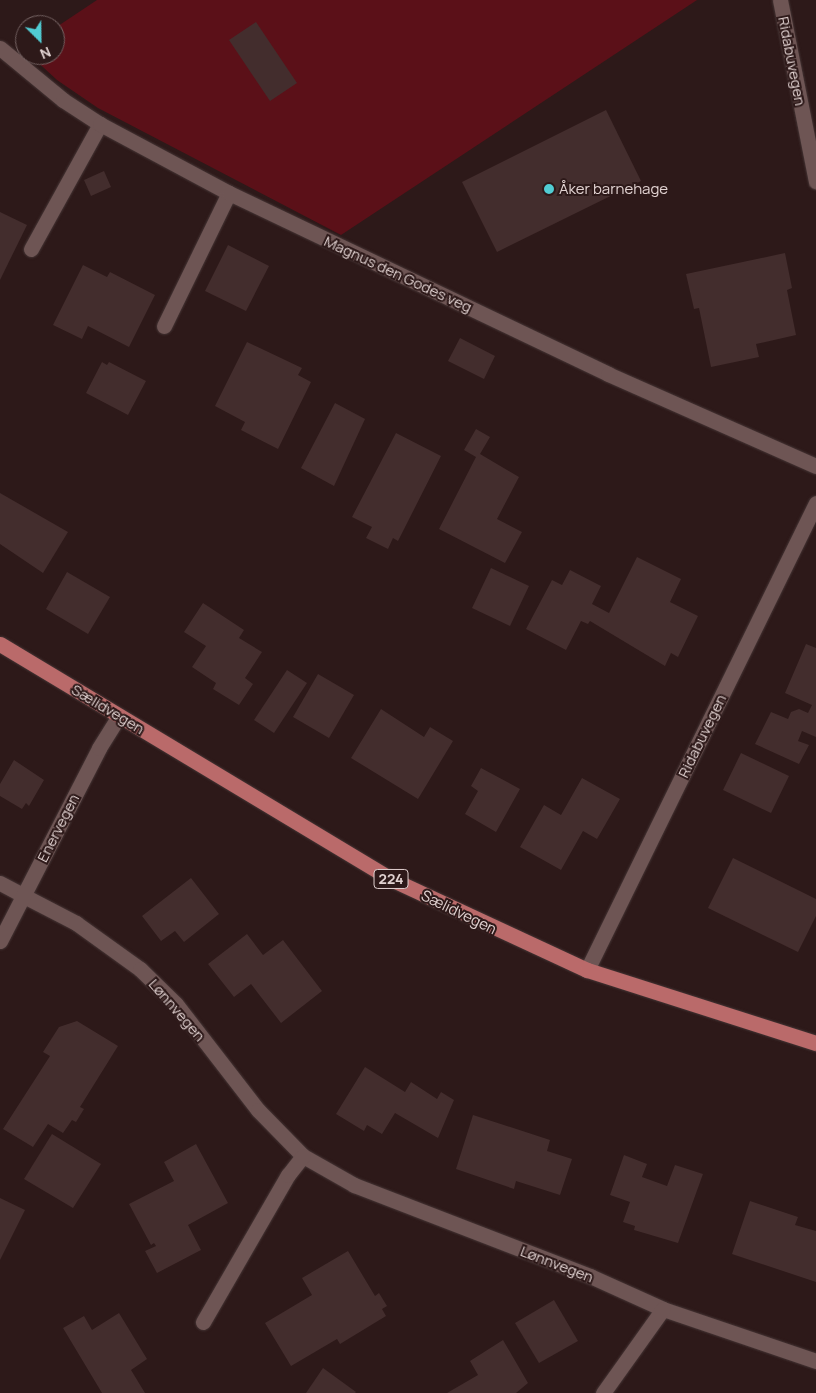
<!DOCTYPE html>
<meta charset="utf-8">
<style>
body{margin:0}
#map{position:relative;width:816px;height:1393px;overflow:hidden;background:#2d1919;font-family:Manrope,sans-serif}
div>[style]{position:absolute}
.green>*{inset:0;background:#5b1018}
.building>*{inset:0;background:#432d2d}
.roads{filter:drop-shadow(0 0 1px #453535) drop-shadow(0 0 1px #453535)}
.lane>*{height:15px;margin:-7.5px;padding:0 7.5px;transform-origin:7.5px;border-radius:7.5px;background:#6e5554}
.street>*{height:15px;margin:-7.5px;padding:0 7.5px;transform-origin:7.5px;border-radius:7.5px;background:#6e5554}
.primary>*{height:15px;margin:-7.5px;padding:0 7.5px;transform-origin:7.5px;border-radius:7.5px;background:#ba6a6a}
.dots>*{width:14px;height:14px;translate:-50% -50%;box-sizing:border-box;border:2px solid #2d1919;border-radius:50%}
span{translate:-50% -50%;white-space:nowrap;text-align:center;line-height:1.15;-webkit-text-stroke:4px #2d1919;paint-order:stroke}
.shield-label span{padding:1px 4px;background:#2d1919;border:1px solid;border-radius:4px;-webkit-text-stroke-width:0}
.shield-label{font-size:14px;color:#e1d2d1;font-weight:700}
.street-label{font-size:15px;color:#e1d2d1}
.poi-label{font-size:15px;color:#e1d2d1}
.left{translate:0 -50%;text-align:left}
.north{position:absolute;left:15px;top:15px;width:50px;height:50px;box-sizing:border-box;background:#2d1919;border:1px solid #756363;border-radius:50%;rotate:157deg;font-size:14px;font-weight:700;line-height:20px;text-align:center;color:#e1d2d1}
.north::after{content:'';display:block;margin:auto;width:18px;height:22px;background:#51ccd3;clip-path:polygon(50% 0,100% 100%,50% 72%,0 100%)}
</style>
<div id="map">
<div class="green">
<div style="clip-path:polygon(97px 0,697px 0,341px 235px,98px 108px,57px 80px,30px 55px,55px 55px,55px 28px)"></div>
</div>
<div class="building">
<div style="clip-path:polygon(256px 22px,297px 83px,270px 101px,229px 40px)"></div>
<div style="clip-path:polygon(606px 110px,641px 181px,497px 252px,462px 182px)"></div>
<div style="clip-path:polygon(104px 171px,111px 187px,91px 196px,84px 180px)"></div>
<div style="clip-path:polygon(0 212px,27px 225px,0 280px)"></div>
<div style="clip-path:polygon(228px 245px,269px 266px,246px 311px,205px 291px)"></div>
<div style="clip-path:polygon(785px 253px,792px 288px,787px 290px,796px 335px,756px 344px,759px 357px,711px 367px,699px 308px,694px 309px,686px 274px)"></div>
<div style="clip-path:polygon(83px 265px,107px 277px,110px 272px,155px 295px,129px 347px,88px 326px,82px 339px,53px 325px)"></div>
<div style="clip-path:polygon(460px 338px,495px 356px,484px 379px,448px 361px)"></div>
<div style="clip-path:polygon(247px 342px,302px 368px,298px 375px,311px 382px,278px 449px,241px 430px,245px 422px,215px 406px)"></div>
<div style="clip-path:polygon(102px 362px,107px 365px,109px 362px,146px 381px,128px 415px,86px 393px)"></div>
<div style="clip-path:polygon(335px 403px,365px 419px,334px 486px,301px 468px)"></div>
<div style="clip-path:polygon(476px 429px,490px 437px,480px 454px,519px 477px,497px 519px,522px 532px,505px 563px,439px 529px,476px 457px,464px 450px)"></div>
<div style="clip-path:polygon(396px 433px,441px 456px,398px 541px,393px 538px,388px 549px,366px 538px,372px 527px,352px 517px)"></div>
<div style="clip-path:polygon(0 493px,68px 532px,43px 573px,0 544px)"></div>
<div style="clip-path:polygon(637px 557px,681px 579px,670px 602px,698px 616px,678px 657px,671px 653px,665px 666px,590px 621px,588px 624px,581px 621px,566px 650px,526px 629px,552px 580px,562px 585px,570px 570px,601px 586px,592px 604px,609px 613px)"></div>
<div style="clip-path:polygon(491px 568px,529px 586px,510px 626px,472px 608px)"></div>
<div style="clip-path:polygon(67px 572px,110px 597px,88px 634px,46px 609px)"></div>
<div style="clip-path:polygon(203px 603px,244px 630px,239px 638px,262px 652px,245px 678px,253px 684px,239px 705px,213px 689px,216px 683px,192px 667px,206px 646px,184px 632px)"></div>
<div style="clip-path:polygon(806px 644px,816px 648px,816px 737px,802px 731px,798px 741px,809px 745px,799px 764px,755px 744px,771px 712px,788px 719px,791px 712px,799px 709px,808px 713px,812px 705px,785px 693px)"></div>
<div style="clip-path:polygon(287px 670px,307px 683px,274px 733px,254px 720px)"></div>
<div style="clip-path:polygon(318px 674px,354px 695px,329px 738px,293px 717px)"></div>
<div style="clip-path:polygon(381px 709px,424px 737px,430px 727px,453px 741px,418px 799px,351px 758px)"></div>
<div style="clip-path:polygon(741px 753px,789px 776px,771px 813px,723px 790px)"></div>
<div style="clip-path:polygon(14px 760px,44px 780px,29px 806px,26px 803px,22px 809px,0 796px,0 784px)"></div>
<div style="clip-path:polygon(481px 768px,520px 789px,496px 832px,465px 814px,478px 791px,471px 786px)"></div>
<div style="clip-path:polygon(582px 778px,620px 799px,597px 839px,583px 831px,561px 870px,520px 847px,544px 805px,561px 815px)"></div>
<div style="clip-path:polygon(733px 858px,816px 899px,816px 916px,798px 952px,708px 908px)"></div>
<div style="clip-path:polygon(191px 878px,219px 914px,184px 942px,175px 931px,161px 941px,142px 916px)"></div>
<div style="clip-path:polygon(247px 934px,263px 955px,283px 940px,322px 991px,281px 1023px,251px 984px,234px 997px,208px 964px)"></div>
<div style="clip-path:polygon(77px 1021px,118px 1046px,80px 1107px,84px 1109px,76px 1122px,72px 1120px,63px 1133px,48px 1124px,33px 1147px,3px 1129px,50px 1056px,43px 1052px,59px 1027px)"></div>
<div style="clip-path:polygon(365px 1067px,405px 1092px,411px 1082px,437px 1099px,441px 1092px,454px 1100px,438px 1138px,395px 1113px,382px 1134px,367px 1125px,364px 1131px,336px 1114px)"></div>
<div style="clip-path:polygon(473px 1115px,550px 1140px,547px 1151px,572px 1159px,560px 1195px,516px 1181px,514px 1189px,456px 1169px)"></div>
<div style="clip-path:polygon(52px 1134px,101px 1164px,73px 1208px,24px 1179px)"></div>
<div style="clip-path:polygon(196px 1144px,228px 1203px,188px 1225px,201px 1250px,157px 1273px,145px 1251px,156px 1246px,154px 1243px,151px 1245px,129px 1204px,174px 1181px,164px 1162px)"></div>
<div style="clip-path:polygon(624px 1155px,647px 1164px,642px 1177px,667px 1186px,675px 1165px,703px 1174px,678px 1243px,634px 1230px,635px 1226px,623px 1222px,630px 1202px,610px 1195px)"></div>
<div style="clip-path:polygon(0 1198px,25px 1210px,0 1260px)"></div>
<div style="clip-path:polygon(750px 1201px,798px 1217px,795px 1225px,816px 1231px,816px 1282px,732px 1254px)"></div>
<div style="clip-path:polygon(348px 1251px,375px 1296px,379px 1293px,387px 1306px,382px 1309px,386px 1316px,340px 1344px,337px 1339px,291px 1366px,265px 1323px,312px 1295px,302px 1278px)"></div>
<div style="clip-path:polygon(554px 1300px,578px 1341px,539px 1363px,515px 1323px)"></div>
<div style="clip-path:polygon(119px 1313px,147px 1359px,131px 1370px,145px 1393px,102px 1393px,63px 1328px,84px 1316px,92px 1330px)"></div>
<div style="clip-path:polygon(503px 1340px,528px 1383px,516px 1393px,447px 1393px,478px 1375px,470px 1361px)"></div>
<div style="clip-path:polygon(323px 1368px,356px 1392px,355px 1393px,306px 1393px)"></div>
</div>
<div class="roads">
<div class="lane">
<div style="left:31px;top:249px;width:143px;rotate:-61.1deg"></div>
<div style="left:164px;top:326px;width:148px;rotate:-64deg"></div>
<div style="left:0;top:883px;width:27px;rotate:28deg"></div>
</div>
<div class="street">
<div style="left:780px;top:0;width:185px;rotate:78.8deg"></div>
<div style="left:0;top:48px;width:82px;rotate:39.5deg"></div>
<div style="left:63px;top:100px;width:44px;rotate:33deg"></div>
<div style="left:100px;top:124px;width:146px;rotate:28.1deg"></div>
<div style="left:229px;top:193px;width:420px;rotate:25.5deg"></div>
<div style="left:608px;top:374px;width:227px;rotate:23.9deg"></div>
<div style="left:24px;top:896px;width:59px;rotate:27.4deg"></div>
<div style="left:76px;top:923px;width:79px;rotate:35.7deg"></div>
<div style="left:140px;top:969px;width:50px;rotate:44.2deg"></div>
<div style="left:176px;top:1004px;width:134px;rotate:52.3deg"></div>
<div style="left:258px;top:1110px;width:64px;rotate:45.6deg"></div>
<div style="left:303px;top:1156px;width:59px;rotate:29.6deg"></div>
<div style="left:354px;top:1185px;width:253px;rotate:21.1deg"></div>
<div style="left:590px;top:1276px;width:80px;rotate:24.3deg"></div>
<div style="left:663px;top:1309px;width:162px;rotate:18.8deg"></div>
<div style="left:0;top:941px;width:217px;rotate:-62.8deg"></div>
<div style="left:99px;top:748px;width:38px;rotate:-58deg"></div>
<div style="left:587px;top:970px;width:520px;rotate:-63.88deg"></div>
<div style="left:203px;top:1322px;width:170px;rotate:-60deg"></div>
<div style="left:288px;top:1175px;width:24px;rotate:-52deg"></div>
<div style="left:603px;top:1393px;width:103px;rotate:-54.5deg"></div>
</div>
<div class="primary">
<div style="left:0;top:644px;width:456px;rotate:31deg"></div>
<div style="left:391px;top:879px;width:216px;rotate:24.9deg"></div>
<div style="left:587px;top:970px;width:240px;rotate:17.7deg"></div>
</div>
</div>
<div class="dots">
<div style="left:549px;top:189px;background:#51ccd3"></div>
</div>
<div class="shield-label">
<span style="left:391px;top:879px">224</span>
</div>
<div class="street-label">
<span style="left:792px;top:61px;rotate:79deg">Ridabuvegen</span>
<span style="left:398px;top:274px;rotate:25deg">Magnus den Godes veg</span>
<span style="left:108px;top:709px;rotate:31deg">Sælidvegen</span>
<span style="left:702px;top:736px;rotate:-64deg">Ridabuvegen</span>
<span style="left:58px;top:828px;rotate:-63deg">Enervegen</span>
<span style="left:459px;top:912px;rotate:26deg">Sælidvegen</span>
<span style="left:177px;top:1010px;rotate:49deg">Lønnvegen</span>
<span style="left:557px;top:1264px;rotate:21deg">Lønnvegen</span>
</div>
<div class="poi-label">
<span class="left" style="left:559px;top:189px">Åker barnehage</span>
</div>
<div class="north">N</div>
</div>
